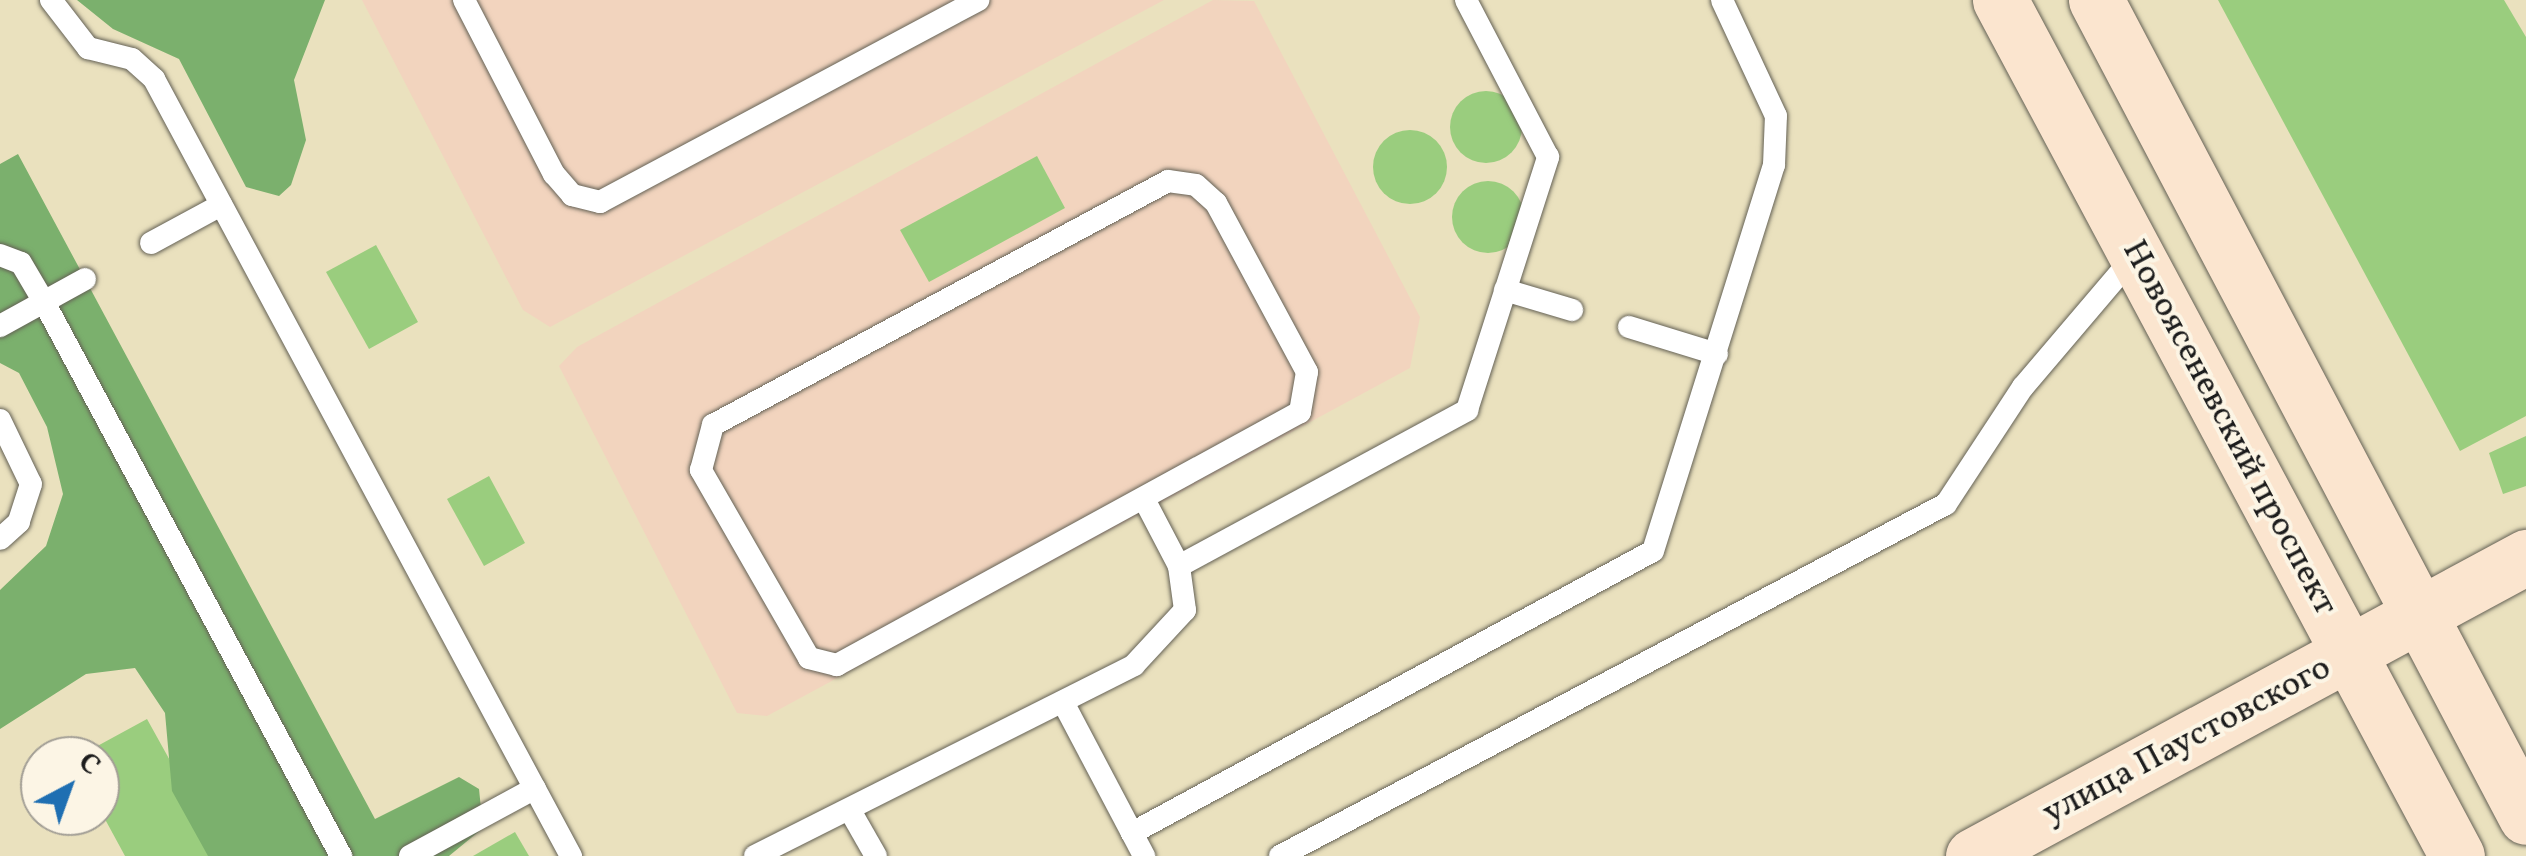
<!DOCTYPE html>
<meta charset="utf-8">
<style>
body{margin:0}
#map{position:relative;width:2526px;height:856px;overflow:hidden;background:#eae1be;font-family:Vollkorn,serif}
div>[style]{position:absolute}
.built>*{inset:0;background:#f2d4be}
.green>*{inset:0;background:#9acd7e}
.round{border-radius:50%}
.forest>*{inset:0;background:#7bb06d}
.roads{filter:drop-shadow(0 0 2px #646155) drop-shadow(0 0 2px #646155)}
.lane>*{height:22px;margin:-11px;padding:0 11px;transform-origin:11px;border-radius:11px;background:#fff}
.secondary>*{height:55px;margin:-27.5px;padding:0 27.5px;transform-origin:27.5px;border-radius:27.5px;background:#fbe5cf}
span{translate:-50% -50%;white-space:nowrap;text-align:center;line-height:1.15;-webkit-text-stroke:8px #fcf5e5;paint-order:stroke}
.street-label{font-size:35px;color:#1c1c1c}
.north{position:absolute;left:20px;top:736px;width:100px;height:100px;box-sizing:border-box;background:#fcf5e5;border:2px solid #a29e95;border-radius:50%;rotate:41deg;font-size:28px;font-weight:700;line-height:40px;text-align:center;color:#1c1c1c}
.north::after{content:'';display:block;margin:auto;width:35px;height:45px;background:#1f6fb2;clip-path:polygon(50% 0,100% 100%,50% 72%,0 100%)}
</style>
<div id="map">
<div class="built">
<div style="clip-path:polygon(362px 0,1164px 0,550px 327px,523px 310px)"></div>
<div style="clip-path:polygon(1213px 0,1254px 1px,1420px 317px,1410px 368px,767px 716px,737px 713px,559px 366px,577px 347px)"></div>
</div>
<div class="green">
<div style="clip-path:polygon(2218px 0,2504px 0,2526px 37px,2526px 416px,2460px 451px)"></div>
<div class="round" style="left:1450px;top:91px;width:72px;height:72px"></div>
<div class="round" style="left:1373px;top:130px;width:74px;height:74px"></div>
<div style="clip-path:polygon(1037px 156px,1065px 208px,929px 282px,900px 230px)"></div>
<div class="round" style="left:1452px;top:181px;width:72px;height:72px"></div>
<div style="clip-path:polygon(376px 245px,418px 322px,369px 349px,326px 272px)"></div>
<div style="clip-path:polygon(2526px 436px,2526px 486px,2503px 494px,2489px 453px)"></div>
<div style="clip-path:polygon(489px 476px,525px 543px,484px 566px,447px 499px)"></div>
<div style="clip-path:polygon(147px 719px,223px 856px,125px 856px,100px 810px,100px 756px,79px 756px)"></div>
<div style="clip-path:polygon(515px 832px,529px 856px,473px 856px)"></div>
</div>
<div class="forest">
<div style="clip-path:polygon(77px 0,325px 0,294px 80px,306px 140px,291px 185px,279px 196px,246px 187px,179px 59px,113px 29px)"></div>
<div style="clip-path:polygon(18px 154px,375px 819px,459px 777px,479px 789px,483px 828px,449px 856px,208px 856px,172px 791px,165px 713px,135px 668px,86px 674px,0 729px,0 590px,46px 546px,63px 494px,47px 427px,19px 373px,0 363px,0 164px)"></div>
</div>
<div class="roads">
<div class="lane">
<div style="left:51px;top:0;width:61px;rotate:52.4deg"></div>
<div style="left:88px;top:48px;width:45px;rotate:14deg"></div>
<div style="left:132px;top:59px;width:30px;rotate:42deg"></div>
<div style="left:154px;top:79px;width:882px;rotate:61.78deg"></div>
<div style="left:464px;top:0;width:196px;rotate:62.7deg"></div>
<div style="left:554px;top:174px;width:28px;rotate:49deg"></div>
<div style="left:572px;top:195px;width:29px;rotate:14deg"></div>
<div style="left:600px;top:202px;width:429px;rotate:-28.1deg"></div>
<div style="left:1168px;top:181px;width:28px;rotate:8deg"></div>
<div style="left:1196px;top:185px;width:27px;rotate:42deg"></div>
<div style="left:1216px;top:203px;width:192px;rotate:61.7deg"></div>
<div style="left:1307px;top:372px;width:41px;rotate:99.9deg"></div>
<div style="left:1300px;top:412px;width:528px;rotate:151.35deg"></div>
<div style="left:837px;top:665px;width:29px;rotate:-166deg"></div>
<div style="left:809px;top:658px;width:217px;rotate:-119.9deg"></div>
<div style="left:701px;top:470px;width:47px;rotate:-75.1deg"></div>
<div style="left:713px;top:425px;width:516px;rotate:-28.2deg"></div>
<div style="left:151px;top:243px;width:80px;rotate:-28.5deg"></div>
<div style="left:0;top:255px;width:22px;rotate:21deg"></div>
<div style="left:21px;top:263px;width:45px;rotate:59.5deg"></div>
<div style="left:44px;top:302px;width:629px;rotate:61.8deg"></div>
<div style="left:1505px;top:290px;width:70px;rotate:16.6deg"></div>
<div style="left:0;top:326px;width:97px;rotate:-28.9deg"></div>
<div style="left:1629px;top:327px;width:92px;rotate:17.1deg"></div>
<div style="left:0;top:420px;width:71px;rotate:64.2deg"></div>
<div style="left:31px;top:484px;width:40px;rotate:108deg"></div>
<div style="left:19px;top:522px;width:25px;rotate:138deg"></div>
<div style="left:1145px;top:501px;width:73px;rotate:62.4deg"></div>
<div style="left:1064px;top:704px;width:172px;rotate:62.2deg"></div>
<div style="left:852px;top:814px;width:48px;rotate:60.3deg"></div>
<div style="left:1132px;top:833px;width:592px;rotate:-28.43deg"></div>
<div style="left:1653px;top:551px;width:405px;rotate:-72.6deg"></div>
<div style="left:1774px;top:165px;width:49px;rotate:-87.7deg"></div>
<div style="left:1776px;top:116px;width:128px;rotate:-115deg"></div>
<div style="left:410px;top:856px;width:142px;rotate:-28.5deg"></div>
<div style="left:755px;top:856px;width:424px;rotate:-26.7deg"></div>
<div style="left:1134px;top:665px;width:75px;rotate:-47.2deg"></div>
<div style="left:1185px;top:610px;width:44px;rotate:-97.8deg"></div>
<div style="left:1179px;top:566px;width:328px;rotate:-28.4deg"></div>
<div style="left:1467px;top:410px;width:266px;rotate:-72.2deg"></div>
<div style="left:1548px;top:157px;width:177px;rotate:-117.6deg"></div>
<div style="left:1280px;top:856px;width:753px;rotate:-27.86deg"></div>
<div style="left:1946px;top:504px;width:140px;rotate:-56.7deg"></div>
<div style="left:2023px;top:387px;width:175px;rotate:-49.6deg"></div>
</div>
<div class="secondary">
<div style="left:2000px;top:0;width:970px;rotate:61.9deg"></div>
<div style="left:2096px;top:0;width:923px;rotate:62.24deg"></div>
<div style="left:1973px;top:856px;width:629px;rotate:-28.4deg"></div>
</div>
</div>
<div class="street-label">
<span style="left:2229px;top:428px;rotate:62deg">Новоясеневский проспект</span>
<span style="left:2187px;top:741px;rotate:-28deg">улица Паустовского</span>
</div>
<div class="north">С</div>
</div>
